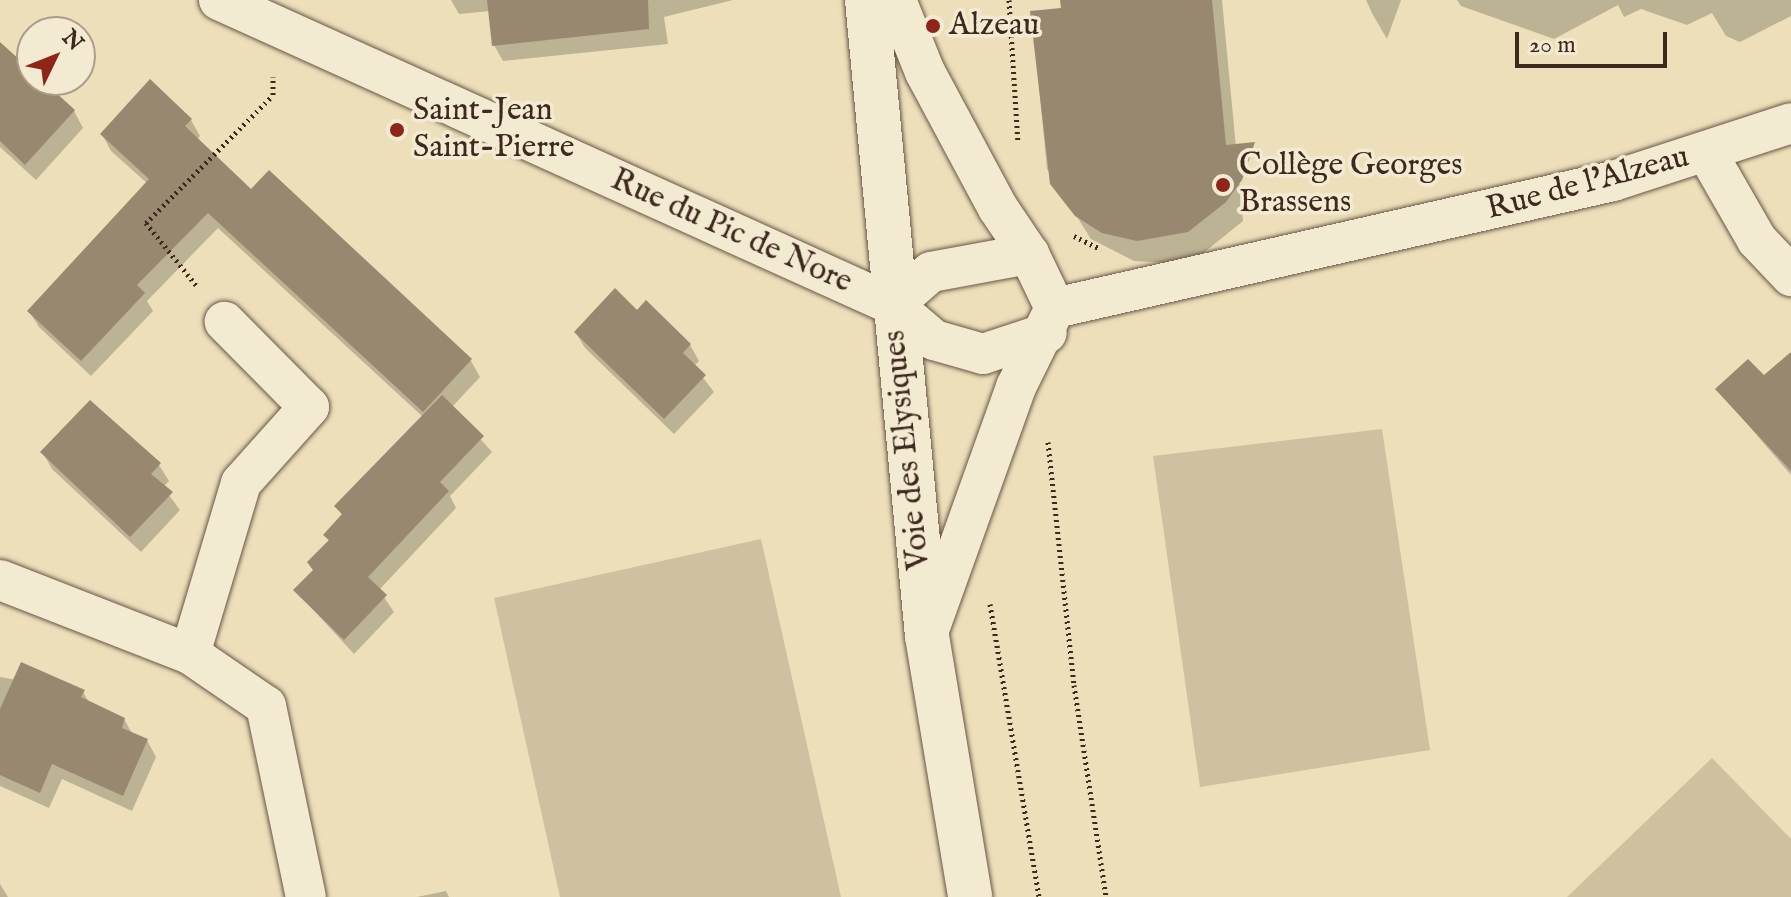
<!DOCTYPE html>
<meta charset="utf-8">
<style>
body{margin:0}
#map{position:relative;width:1791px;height:897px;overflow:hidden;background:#ecdfba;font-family:"IM FELL English",serif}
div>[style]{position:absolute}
.green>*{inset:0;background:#cfc0a0}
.shadow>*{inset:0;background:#0003}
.building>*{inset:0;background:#998870}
.path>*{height:5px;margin-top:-2.5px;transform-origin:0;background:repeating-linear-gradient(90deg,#3f291f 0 2px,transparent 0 6px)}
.roads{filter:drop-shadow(0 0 2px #6a5646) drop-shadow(0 0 2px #6a5646)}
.minor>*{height:40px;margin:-20px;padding:0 20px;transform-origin:20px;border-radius:20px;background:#f3ead2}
.tertiary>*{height:44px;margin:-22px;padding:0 22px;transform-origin:22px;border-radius:22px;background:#f3ead2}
.dots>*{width:22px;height:22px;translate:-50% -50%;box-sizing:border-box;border:4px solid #f3ead2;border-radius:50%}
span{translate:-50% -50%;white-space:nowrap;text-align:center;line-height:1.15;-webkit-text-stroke:7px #f3ead2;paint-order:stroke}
.poi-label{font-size:32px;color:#3f291f}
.left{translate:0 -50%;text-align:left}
.street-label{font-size:32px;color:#3f291f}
.north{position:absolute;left:16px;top:16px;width:80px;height:80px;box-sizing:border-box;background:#f3ead2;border:2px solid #ab9d8a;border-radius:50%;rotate:47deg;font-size:22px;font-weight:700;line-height:32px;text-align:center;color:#3f291f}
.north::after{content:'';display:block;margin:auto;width:28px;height:36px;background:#8f2418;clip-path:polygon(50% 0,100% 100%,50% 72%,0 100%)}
.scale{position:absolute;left:1515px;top:32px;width:152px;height:36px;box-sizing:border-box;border:4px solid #3f291f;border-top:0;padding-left:10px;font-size:24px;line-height:28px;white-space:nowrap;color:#3f291f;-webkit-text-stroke:6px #f3ead2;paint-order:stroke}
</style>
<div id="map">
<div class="green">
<div style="clip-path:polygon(1382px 429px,1430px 750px,1200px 787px,1153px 456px)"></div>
<div style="clip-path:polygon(761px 539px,841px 897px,560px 897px,494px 598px)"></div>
<div style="clip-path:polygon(1712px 758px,1791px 839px,1791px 897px,1567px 897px)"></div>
</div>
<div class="shadow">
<div style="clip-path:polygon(451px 0,733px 0,664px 17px,668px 44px,503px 61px,494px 45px,490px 11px,459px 14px)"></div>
<div style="clip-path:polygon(1062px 0,1222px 0,1243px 221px,1201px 255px,1171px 263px,1134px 261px,1091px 239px,1047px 169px,1032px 13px,1063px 9px)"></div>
<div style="clip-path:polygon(1366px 0,1401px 0,1387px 39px,1373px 15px)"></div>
<div style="clip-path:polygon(1457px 0,1791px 0,1791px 16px,1740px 42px,1726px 36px,1712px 13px,1687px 25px,1641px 9px,1624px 17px,1618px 5px,1554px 39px,1461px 6px)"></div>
<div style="clip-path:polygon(0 59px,32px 73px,32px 80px,40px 80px,74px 111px,83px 128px,36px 180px,0 147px)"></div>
<div style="clip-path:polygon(191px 120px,200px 136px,197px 140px,251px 192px,269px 173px,471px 361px,480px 377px,452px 407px,492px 452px,450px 496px,456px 508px,379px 590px,394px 612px,354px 654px,296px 591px,314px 572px,329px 542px,326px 536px,343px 517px,337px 506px,423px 417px,218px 228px,147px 301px,153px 311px,91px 376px,39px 327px,29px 311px,148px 184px,111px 151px,102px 134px)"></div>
<div style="clip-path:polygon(638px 313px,690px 345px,699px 361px,694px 366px,714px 392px,674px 434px,585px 348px,576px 333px)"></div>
<div style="clip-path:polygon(1791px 354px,1791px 475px,1717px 389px,1764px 378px)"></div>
<div style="clip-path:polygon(43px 453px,159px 465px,169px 481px,163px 487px,180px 510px,141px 552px,52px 469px)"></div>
<div style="clip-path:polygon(0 677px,83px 692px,90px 704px,124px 719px,133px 735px,147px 740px,156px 757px,132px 811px,62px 779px,49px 808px,0 786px)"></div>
<div style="clip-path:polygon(0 884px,8px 897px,0 897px)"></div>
<div style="clip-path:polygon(446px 891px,449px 897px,417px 897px)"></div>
</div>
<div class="building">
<div style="clip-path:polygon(487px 0,648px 0,649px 29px,492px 46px)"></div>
<div style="clip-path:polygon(1060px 0,1212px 0,1226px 145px,1255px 142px,1242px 180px,1226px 202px,1188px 232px,1137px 241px,1102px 233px,1075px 216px,1050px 184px,1030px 11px,1061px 8px)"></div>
<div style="clip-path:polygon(0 42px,32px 71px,32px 80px,42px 80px,75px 110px,25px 165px,0 141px)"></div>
<div style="clip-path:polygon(150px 79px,192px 119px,185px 126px,251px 189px,269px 170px,472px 359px,423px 412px,208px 213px,137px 285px,145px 293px,81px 361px,27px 311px,149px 179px,100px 134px)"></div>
<div style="clip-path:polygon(615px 288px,637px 310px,646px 300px,691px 344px,683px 353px,706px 375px,664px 419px,574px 332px)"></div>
<div style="clip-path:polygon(1791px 352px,1791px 471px,1715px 389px,1748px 359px,1764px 375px)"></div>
<div style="clip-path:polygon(442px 395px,484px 436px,440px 482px,449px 491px,368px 577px,387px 595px,344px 640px,293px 590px,313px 570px,307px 562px,329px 540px,323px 535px,342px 514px,334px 506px)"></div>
<div style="clip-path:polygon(90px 400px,161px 463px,151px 474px,173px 492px,130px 537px,40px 452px)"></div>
<div style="clip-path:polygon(21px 662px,85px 690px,81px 697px,125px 718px,122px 728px,148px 739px,123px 796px,52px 764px,40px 793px,0 775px,0 709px)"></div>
</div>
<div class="path">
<div style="left:1009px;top:0;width:142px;rotate:86.4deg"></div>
<div style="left:1074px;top:236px;width:30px;rotate:26deg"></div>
<div style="left:196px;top:285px;width:80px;rotate:-128.9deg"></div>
<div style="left:146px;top:223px;width:180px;rotate:-45.2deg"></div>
<div style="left:273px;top:95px;width:18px;rotate:-90deg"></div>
<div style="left:1048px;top:442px;width:244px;rotate:83.9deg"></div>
<div style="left:1074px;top:685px;width:214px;rotate:81.4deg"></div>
<div style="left:990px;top:604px;width:297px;rotate:80.5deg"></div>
</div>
<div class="roads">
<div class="minor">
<div style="left:219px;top:0;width:740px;rotate:24.35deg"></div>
<div style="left:893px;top:305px;width:54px;rotate:40.5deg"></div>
<div style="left:934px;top:340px;width:51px;rotate:15.9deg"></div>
<div style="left:983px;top:354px;width:67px;rotate:-18.2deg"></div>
<div style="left:896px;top:0;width:78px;rotate:68.1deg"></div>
<div style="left:925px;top:72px;width:154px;rotate:61.8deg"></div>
<div style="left:998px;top:208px;width:55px;rotate:56deg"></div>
<div style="left:1029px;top:254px;width:60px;rotate:64.3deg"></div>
<div style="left:1055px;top:308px;width:88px;rotate:116.3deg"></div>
<div style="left:1016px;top:387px;width:264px;rotate:109.7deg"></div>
<div style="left:1707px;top:153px;width:100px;rotate:60.1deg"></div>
<div style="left:1757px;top:240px;width:50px;rotate:46.6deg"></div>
<div style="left:893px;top:305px;width:50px;rotate:-41deg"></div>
<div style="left:931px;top:272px;width:100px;rotate:-10.4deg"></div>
<div style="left:1055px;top:308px;width:572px;rotate:-12.82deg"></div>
<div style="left:1613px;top:181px;width:187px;rotate:-18deg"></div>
<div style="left:0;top:580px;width:204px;rotate:21.3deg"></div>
<div style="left:190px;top:654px;width:92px;rotate:34.4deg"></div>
<div style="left:266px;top:706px;width:195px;rotate:78.2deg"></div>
<div style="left:190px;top:654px;width:178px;rotate:-73.4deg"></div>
<div style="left:241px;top:483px;width:102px;rotate:-48.2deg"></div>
<div style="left:309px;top:407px;width:120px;rotate:-134.7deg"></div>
</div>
<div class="tertiary">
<div style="left:867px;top:0;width:639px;rotate:84.61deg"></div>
<div style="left:927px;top:636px;width:265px;rotate:80.6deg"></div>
</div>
</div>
<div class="dots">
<div style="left:933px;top:26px;background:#8f2418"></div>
<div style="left:397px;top:130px;background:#8f2418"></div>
<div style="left:1223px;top:185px;background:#8f2418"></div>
</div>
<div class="poi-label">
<span class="left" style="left:949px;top:26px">Alzeau</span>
<span class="left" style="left:413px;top:130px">Saint-Jean<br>Saint-Pierre</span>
<span class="left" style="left:1239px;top:185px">Collège Georges<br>Brassens</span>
</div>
<div class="street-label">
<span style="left:1588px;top:184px;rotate:-15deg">Rue de l'Alzeau</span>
<span style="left:731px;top:232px;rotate:24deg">Rue du Pic de Nore</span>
<span style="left:908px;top:450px;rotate:-96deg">Voie des Elysiques</span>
</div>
<div class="north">N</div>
<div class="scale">20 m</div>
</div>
